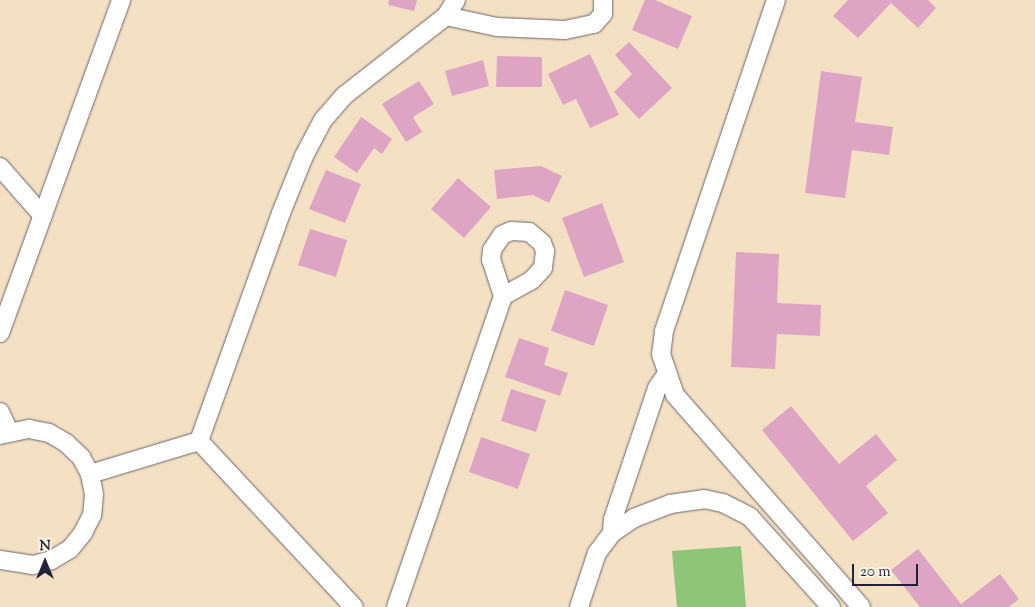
<!DOCTYPE html>
<style>
body{margin:0}
#map{position:relative;width:1035px;height:607px;overflow:hidden;background:#f4e1c4;font-family:"Sorts Mill Goudy",serif}
div>[style]{position:absolute}
.green>*{inset:0;background:#8ec578}
.building>*{inset:0;background:#dea4c4}
.roads{filter:drop-shadow(0 0 1px #6c656b) drop-shadow(0 0 1px #6c656b)}
.street>*{height:18px;margin:-9px;padding:0 9px;transform-origin:9px;border-radius:9px;background:#fff}
span{translate:-50% -50%;white-space:nowrap;text-align:center;line-height:1.15;-webkit-text-stroke:4px #fcf5e5;paint-order:stroke}
.north{position:absolute;left:20px;top:537px;width:50px;height:50px;-webkit-text-stroke:4px #fcf5e5;paint-order:stroke;rotate:0deg;font-size:14px;font-weight:700;line-height:20px;text-align:center;color:#22223b}
.north::after{content:'';display:block;margin:auto;width:18px;height:22px;background:#22223b;clip-path:polygon(50% 0,100% 100%,50% 72%,0 100%)}
.scale{position:absolute;left:852px;top:564px;width:66px;height:22px;box-sizing:border-box;border:2px solid #22223b;border-top:0;padding-left:6px;font-size:15px;line-height:18px;white-space:nowrap;color:#22223b;-webkit-text-stroke:4px #fcf5e5;paint-order:stroke}
</style>
<div id="map">
<div class="green">
<div style="clip-path:polygon(741px 546px,746px 607px,677px 607px,672px 551px)"></div>
</div>
<div class="building">
<div style="clip-path:polygon(389px 0,417px 0,414px 11px,388px 5px)"></div>
<div style="clip-path:polygon(645px 0,655px 0,692px 16px,678px 49px,632px 30px)"></div>
<div style="clip-path:polygon(848px 0,928px 0,936px 8px,918px 28px,891px 3px,858px 38px,833px 16px)"></div>
<div style="clip-path:polygon(629px 42px,672px 88px,639px 119px,614px 92px,632px 74px,615px 55px)"></div>
<div style="clip-path:polygon(590px 54px,619px 115px,590px 128px,576px 99px,563px 105px,548px 74px)"></div>
<div style="clip-path:polygon(497px 56px,542px 57px,542px 87px,496px 87px)"></div>
<div style="clip-path:polygon(483px 60px,489px 86px,452px 96px,445px 71px)"></div>
<div style="clip-path:polygon(821px 71px,862px 77px,855px 122px,893px 127px,889px 155px,852px 150px,845px 198px,805px 193px)"></div>
<div style="clip-path:polygon(419px 81px,434px 104px,413px 117px,422px 132px,406px 142px,382px 104px)"></div>
<div style="clip-path:polygon(361px 117px,392px 139px,382px 154px,374px 148px,357px 173px,334px 157px)"></div>
<div style="clip-path:polygon(541px 166px,562px 176px,549px 203px,533px 195px,497px 199px,494px 170px)"></div>
<div style="clip-path:polygon(326px 170px,361px 184px,345px 223px,309px 209px)"></div>
<div style="clip-path:polygon(458px 178px,491px 207px,464px 238px,431px 209px)"></div>
<div style="clip-path:polygon(602px 203px,624px 262px,584px 277px,562px 218px)"></div>
<div style="clip-path:polygon(310px 229px,347px 240px,336px 277px,298px 265px)"></div>
<div style="clip-path:polygon(736px 252px,779px 254px,777px 303px,821px 305px,820px 336px,777px 334px,775px 369px,731px 367px)"></div>
<div style="clip-path:polygon(565px 290px,608px 305px,594px 346px,551px 331px)"></div>
<div style="clip-path:polygon(519px 338px,549px 348px,544px 365px,568px 373px,560px 396px,505px 377px)"></div>
<div style="clip-path:polygon(511px 389px,546px 400px,536px 432px,501px 421px)"></div>
<div style="clip-path:polygon(791px 406px,839px 464px,876px 434px,897px 460px,866px 486px,888px 513px,853px 541px,762px 430px)"></div>
<div style="clip-path:polygon(481px 437px,530px 454px,518px 489px,469px 472px)"></div>
<div style="clip-path:polygon(918px 549px,961px 604px,1000px 574px,1019px 599px,1009px 607px,920px 607px,891px 570px)"></div>
</div>
<div class="roads">
<div class="street">
<div style="left:776px;top:0;width:349px;rotate:108.7deg"></div>
<div style="left:664px;top:331px;width:23px;rotate:97deg"></div>
<div style="left:661px;top:354px;width:43px;rotate:71.1deg"></div>
<div style="left:675px;top:395px;width:282px;rotate:48.7deg"></div>
<div style="left:446px;top:16px;width:52px;rotate:12.2deg"></div>
<div style="left:497px;top:27px;width:68px;rotate:2.5deg"></div>
<div style="left:565px;top:30px;width:30px;rotate:-12deg"></div>
<div style="left:594px;top:24px;width:13px;rotate:-48deg"></div>
<div style="left:603px;top:14px;width:14px;rotate:-90deg"></div>
<div style="left:0;top:167px;width:65px;rotate:48.7deg"></div>
<div style="left:0;top:333px;width:354px;rotate:-70deg"></div>
<div style="left:0;top:412px;width:21px;rotate:65deg"></div>
<div style="left:0;top:435px;width:30px;rotate:-12deg"></div>
<div style="left:29px;top:429px;width:20px;rotate:11deg"></div>
<div style="left:49px;top:433px;width:20px;rotate:30deg"></div>
<div style="left:66px;top:443px;width:21px;rotate:43deg"></div>
<div style="left:81px;top:457px;width:19px;rotate:62deg"></div>
<div style="left:90px;top:474px;width:20px;rotate:79deg"></div>
<div style="left:94px;top:494px;width:21px;rotate:95deg"></div>
<div style="left:92px;top:515px;width:20px;rotate:117deg"></div>
<div style="left:83px;top:533px;width:21px;rotate:129deg"></div>
<div style="left:70px;top:549px;width:21px;rotate:149deg"></div>
<div style="left:52px;top:560px;width:20px;rotate:165deg"></div>
<div style="left:33px;top:565px;width:33px;rotate:-171deg"></div>
<div style="left:199px;top:441px;width:242px;rotate:-70.2deg"></div>
<div style="left:281px;top:213px;width:61px;rotate:-68deg"></div>
<div style="left:304px;top:156px;width:41px;rotate:-62.2deg"></div>
<div style="left:323px;top:120px;width:33px;rotate:-49deg"></div>
<div style="left:345px;top:95px;width:128px;rotate:-38deg"></div>
<div style="left:446px;top:16px;width:19px;rotate:-58deg"></div>
<div style="left:90px;top:474px;width:114px;rotate:-16.8deg"></div>
<div style="left:199px;top:441px;width:227px;rotate:47deg"></div>
<div style="left:612px;top:533px;width:14px;rotate:-86deg"></div>
<div style="left:613px;top:519px;width:138px;rotate:-71.4deg"></div>
<div style="left:657px;top:388px;width:16px;rotate:-55deg"></div>
<div style="left:396px;top:607px;width:329px;rotate:-71deg"></div>
<div style="left:503px;top:296px;width:38px;rotate:-108deg"></div>
<div style="left:491px;top:260px;width:10px;rotate:-84deg"></div>
<div style="left:492px;top:250px;width:18px;rotate:-56deg"></div>
<div style="left:502px;top:235px;width:10px;rotate:-24deg"></div>
<div style="left:511px;top:231px;width:18px;rotate:3deg"></div>
<div style="left:529px;top:232px;width:17px;rotate:40deg"></div>
<div style="left:542px;top:243px;width:9px;rotate:69deg"></div>
<div style="left:545px;top:251px;width:17px;rotate:97deg"></div>
<div style="left:543px;top:268px;width:16px;rotate:133deg"></div>
<div style="left:532px;top:280px;width:33px;rotate:151deg"></div>
<div style="left:579px;top:607px;width:57px;rotate:-71.6deg"></div>
<div style="left:597px;top:553px;width:25px;rotate:-53deg"></div>
<div style="left:612px;top:533px;width:27px;rotate:-34deg"></div>
<div style="left:634px;top:518px;width:39px;rotate:-21deg"></div>
<div style="left:670px;top:504px;width:34px;rotate:-8deg"></div>
<div style="left:704px;top:499px;width:19px;rotate:12deg"></div>
<div style="left:723px;top:503px;width:30px;rotate:27deg"></div>
<div style="left:750px;top:517px;width:121px;rotate:48deg"></div>
</div>
</div>
<div class="north">N</div>
<div class="scale">20 m</div>
</div>
